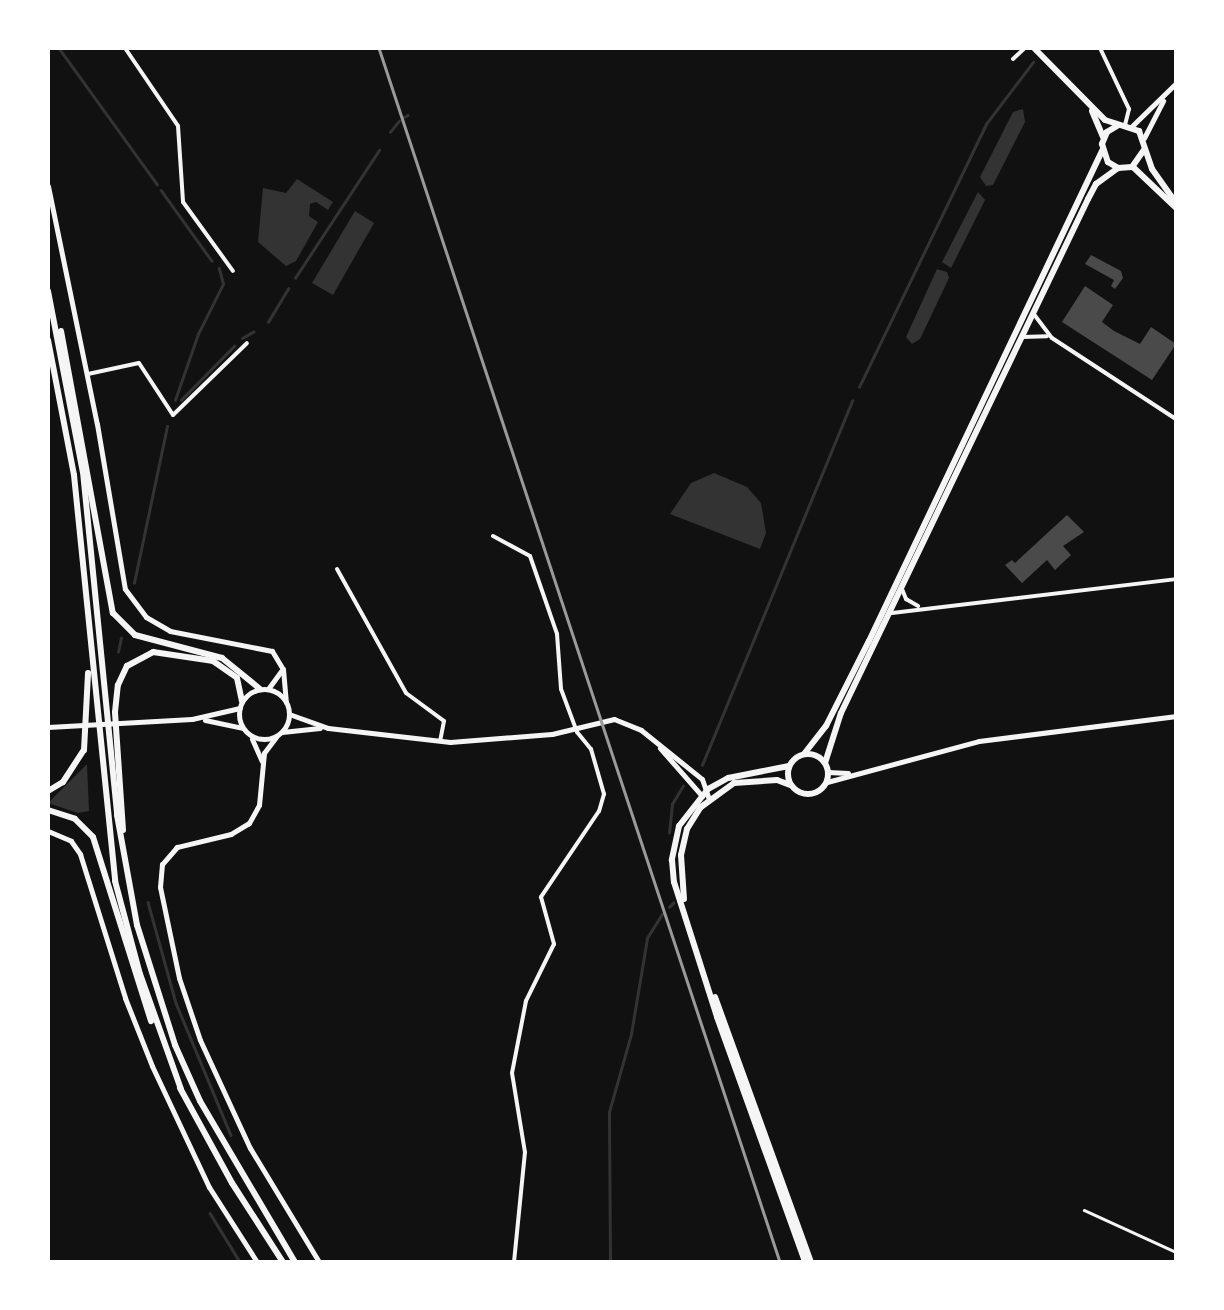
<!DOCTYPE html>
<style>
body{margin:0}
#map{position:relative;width:1224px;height:1310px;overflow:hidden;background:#111;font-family:Rubik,sans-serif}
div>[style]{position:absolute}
.water>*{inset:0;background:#333}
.stream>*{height:2.5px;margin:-1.25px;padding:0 1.25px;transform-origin:1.25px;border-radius:1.25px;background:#333}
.building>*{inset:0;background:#4a4a4a}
.path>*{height:2.5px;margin:-1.25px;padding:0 1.25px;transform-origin:1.25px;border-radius:1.25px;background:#f5f5f5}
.minor>*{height:4px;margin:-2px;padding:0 2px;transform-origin:2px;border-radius:2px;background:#f5f5f5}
.tertiary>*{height:5px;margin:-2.5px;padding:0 2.5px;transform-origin:2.5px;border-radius:2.5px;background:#f5f5f5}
.tertiary>.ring{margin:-2.5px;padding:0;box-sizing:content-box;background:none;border:5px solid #f5f5f5;border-radius:50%}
.secondary>*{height:6px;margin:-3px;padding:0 3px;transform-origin:3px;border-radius:3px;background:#f5f5f5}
.secondary>.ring{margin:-3px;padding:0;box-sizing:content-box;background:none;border:6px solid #f5f5f5;border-radius:50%}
.trunk>*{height:6px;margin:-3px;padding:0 3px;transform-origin:3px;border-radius:3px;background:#f5f5f5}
.rail>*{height:2.5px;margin:-1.25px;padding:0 1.25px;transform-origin:1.25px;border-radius:1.25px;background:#9a9a9a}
span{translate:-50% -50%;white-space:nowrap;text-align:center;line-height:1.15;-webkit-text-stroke:9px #fff;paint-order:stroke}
.frame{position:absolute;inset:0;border:50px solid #fff;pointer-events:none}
</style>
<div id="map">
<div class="water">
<div style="clip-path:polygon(1023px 109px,1025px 122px,993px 185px,986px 186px,980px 177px,1013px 112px)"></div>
<div style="clip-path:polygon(297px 179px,333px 202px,328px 210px,316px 202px,310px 204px,309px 216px,318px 222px,296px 261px,286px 266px,258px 242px,263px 188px,286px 193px)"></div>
<div style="clip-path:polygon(978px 192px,985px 200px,951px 268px,942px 262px)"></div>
<div style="clip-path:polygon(355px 211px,374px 223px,333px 295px,312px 283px)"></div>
<div style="clip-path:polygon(937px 269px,947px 272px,949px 278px,920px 339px,912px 344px,906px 337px)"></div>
<div style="clip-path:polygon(714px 473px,747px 487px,761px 503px,766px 533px,760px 549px,670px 514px,691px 483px)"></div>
<div style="clip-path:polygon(87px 764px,89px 811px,78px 813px,48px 803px)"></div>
</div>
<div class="stream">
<div style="left:59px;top:48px;width:168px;rotate:54.2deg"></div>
<div style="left:404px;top:117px;width:4px;rotate:-27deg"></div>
<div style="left:390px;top:132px;width:14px;rotate:-51deg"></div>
<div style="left:161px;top:190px;width:87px;rotate:54.3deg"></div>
<div style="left:295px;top:278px;width:153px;rotate:-56.7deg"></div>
<div style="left:268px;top:322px;width:39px;rotate:-59deg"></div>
<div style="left:242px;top:338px;width:13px;rotate:-29deg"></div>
<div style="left:859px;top:387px;width:292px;rotate:-64.2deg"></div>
<div style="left:986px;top:124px;width:78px;rotate:-52.8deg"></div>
<div style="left:175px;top:400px;width:70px;rotate:-70.8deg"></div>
<div style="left:198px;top:334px;width:56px;rotate:-63.4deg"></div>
<div style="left:223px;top:284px;width:16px;rotate:-105deg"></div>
<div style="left:181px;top:400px;width:76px;rotate:-45.5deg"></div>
<div style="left:134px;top:583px;width:160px;rotate:-78.1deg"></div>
<div style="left:118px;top:652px;width:14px;rotate:-78deg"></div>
<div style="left:702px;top:765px;width:394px;rotate:-67.6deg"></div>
<div style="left:669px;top:833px;width:29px;rotate:-84deg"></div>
<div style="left:672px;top:804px;width:21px;rotate:-59deg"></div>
<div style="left:148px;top:902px;width:105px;rotate:74.5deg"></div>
<div style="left:176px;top:1003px;width:143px;rotate:67.4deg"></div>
<div style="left:669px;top:907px;width:6px;rotate:-45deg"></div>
<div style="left:210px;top:1213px;width:57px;rotate:58.5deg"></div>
<div style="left:610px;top:1262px;width:150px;rotate:-90.4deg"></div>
<div style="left:609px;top:1112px;width:81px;rotate:-74.2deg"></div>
<div style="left:631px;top:1034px;width:97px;rotate:-80.5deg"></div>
<div style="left:647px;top:938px;width:28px;rotate:-58deg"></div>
</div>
<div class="building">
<div style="clip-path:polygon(1091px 255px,1121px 271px,1123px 278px,1115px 289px,1111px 286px,1114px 280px,1085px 264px)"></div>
<div style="clip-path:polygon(1085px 286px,1113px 305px,1102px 322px,1114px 331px,1140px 344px,1151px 327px,1176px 344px,1152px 380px,1062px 322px)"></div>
<div style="clip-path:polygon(1067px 515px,1084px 532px,1063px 546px,1071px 555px,1055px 570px,1047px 560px,1022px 583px,1005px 565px,1012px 560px,1015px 563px)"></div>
</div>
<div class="path">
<div style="left:1084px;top:1210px;width:101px;rotate:24.5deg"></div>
</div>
<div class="minor">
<div style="left:125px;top:48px;width:94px;rotate:55.8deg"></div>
<div style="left:178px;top:126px;width:76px;rotate:86.2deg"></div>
<div style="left:183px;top:202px;width:85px;rotate:54.1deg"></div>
<div style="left:1100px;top:48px;width:68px;rotate:64.6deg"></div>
<div style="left:1129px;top:109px;width:16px;rotate:104deg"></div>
<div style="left:1013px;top:59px;width:16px;rotate:-43deg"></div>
<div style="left:1033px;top:313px;width:31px;rotate:53deg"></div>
<div style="left:1052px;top:338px;width:148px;rotate:33.2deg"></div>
<div style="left:1022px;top:337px;width:25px;rotate:-2deg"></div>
<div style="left:88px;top:374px;width:52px;rotate:-12.2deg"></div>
<div style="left:139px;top:363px;width:62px;rotate:56.8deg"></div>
<div style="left:173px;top:415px;width:103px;rotate:-44.2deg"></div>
<div style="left:493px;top:536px;width:42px;rotate:28.4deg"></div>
<div style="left:530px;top:556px;width:83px;rotate:70.9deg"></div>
<div style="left:557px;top:634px;width:55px;rotate:85.8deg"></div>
<div style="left:561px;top:689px;width:46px;rotate:69.6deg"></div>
<div style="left:577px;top:732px;width:22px;rotate:51deg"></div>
<div style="left:591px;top:749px;width:47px;rotate:73.9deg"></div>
<div style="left:604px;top:794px;width:18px;rotate:106deg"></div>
<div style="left:599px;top:811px;width:104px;rotate:124deg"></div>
<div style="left:541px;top:897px;width:49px;rotate:74.5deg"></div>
<div style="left:554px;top:944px;width:64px;rotate:116.2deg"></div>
<div style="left:526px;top:1001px;width:73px;rotate:101deg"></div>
<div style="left:512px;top:1073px;width:80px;rotate:80.7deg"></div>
<div style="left:525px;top:1152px;width:111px;rotate:95.7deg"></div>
<div style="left:337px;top:569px;width:142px;rotate:60.9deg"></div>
<div style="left:406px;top:693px;width:47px;rotate:36.4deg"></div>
<div style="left:444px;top:721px;width:20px;rotate:101deg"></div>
<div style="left:902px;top:589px;width:11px;rotate:68deg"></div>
<div style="left:906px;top:599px;width:14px;rotate:30deg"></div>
<div style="left:892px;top:613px;width:286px;rotate:-6.8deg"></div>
</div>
<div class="tertiary">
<div style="left:1132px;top:126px;width:62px;rotate:-44.3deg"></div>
<div style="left:1144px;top:138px;width:42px;rotate:-62.8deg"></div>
<div style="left:48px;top:186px;width:243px;rotate:78.4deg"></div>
<div style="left:97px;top:424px;width:167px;rotate:80.4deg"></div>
<div style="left:125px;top:589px;width:35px;rotate:53deg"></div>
<div style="left:146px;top:617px;width:28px;rotate:30deg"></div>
<div style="left:170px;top:631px;width:104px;rotate:11.1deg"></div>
<div style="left:272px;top:651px;width:21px;rotate:59deg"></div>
<div style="left:283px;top:669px;width:33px;rotate:85deg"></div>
<div class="ring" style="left:239px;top:689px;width:45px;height:45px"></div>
<div style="left:268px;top:689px;width:22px;rotate:-54deg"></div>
<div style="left:289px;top:714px;width:41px;rotate:19.7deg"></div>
<div style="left:328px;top:728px;width:123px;rotate:6.5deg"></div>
<div style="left:450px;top:742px;width:102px;rotate:-4.5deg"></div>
<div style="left:552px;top:734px;width:64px;rotate:-13.6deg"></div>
<div style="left:614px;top:719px;width:29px;rotate:22deg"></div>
<div style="left:641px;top:730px;width:78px;rotate:38.8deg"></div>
<div style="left:702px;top:779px;width:21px;rotate:71deg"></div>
<div style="left:205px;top:720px;width:38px;rotate:12deg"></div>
<div style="left:48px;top:727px;width:144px;rotate:-3.2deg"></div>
<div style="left:192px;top:719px;width:49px;rotate:-12.9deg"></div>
<div style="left:282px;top:732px;width:38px;rotate:-6deg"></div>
<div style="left:276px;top:737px;width:20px;rotate:127deg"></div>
<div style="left:264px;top:753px;width:52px;rotate:95.5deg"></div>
<div style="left:259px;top:805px;width:21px;rotate:119deg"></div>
<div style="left:249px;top:823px;width:21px;rotate:149deg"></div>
<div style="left:231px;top:834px;width:56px;rotate:166.5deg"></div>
<div style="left:177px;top:847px;width:23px;rotate:131deg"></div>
<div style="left:162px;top:864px;width:23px;rotate:95deg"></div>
<div style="left:160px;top:887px;width:93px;rotate:78.2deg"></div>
<div style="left:179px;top:978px;width:65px;rotate:71.3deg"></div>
<div style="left:200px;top:1040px;width:119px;rotate:65.2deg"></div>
<div style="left:250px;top:1148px;width:133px;rotate:58.8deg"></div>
<div style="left:252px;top:739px;width:24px;rotate:66deg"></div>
<div style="left:660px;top:748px;width:64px;rotate:48.8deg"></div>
<div style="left:828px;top:772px;width:20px;rotate:3deg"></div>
<div style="left:827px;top:782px;width:157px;rotate:-15.1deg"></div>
<div style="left:979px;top:741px;width:199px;rotate:-7.2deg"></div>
<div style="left:48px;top:831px;width:25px;rotate:23deg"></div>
<div style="left:71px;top:841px;width:16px;rotate:55deg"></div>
<div style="left:80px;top:854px;width:151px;rotate:72.6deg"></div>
<div style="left:125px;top:998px;width:73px;rotate:68.3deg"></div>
<div style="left:152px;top:1066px;width:134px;rotate:64.8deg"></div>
<div style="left:209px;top:1187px;width:89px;rotate:57.4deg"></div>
</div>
<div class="secondary">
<div style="left:1034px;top:48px;width:101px;rotate:45.4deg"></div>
<div style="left:1105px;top:120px;width:36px;rotate:18deg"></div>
<div style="left:1139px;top:131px;width:40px;rotate:71.1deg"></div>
<div style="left:1152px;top:169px;width:42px;rotate:54.8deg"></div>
<div style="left:1092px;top:111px;width:28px;rotate:67deg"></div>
<div style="left:1117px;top:126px;width:12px;rotate:149deg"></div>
<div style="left:1107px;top:132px;width:13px;rotate:113deg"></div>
<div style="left:1102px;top:144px;width:19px;rotate:72deg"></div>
<div style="left:1108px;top:162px;width:12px;rotate:31deg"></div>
<div style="left:1118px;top:168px;width:14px;rotate:-4deg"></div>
<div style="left:1132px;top:167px;width:21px;rotate:-55deg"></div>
<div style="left:1133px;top:167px;width:59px;rotate:43.6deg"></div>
<div class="ring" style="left:788px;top:754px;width:34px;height:34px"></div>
<div style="left:804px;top:754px;width:36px;rotate:-52deg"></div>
<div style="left:826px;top:726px;width:95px;rotate:-63.2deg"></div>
<div style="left:869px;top:641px;width:543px;rotate:-64.57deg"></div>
<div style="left:825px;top:763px;width:52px;rotate:-72.3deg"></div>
<div style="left:841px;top:713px;width:570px;rotate:-64.33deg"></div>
<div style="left:1088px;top:199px;width:17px;rotate:-62deg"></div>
<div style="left:1096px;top:184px;width:27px;rotate:-36deg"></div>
<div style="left:789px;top:766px;width:62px;rotate:168.9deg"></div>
<div style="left:728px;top:778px;width:23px;rotate:151deg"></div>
<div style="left:708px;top:789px;width:47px;rotate:128.1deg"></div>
<div style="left:679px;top:826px;width:35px;rotate:102deg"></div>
<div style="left:672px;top:860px;width:22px;rotate:85deg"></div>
<div style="left:674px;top:882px;width:142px;rotate:72.3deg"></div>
<div style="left:717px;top:1017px;width:260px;rotate:70.2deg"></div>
<div style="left:684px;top:899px;width:44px;rotate:-93.9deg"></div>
<div style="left:681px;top:855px;width:27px;rotate:-77deg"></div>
<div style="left:687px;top:829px;width:26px;rotate:-58deg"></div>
<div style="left:701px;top:807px;width:41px;rotate:-36deg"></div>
<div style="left:734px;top:783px;width:43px;rotate:-4deg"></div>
<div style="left:777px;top:780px;width:14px;rotate:21deg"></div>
<div style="left:715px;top:997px;width:282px;rotate:70.1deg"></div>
</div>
<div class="trunk">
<div style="left:48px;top:291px;width:184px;rotate:79.1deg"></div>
<div style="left:83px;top:472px;width:345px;rotate:84.3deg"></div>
<div style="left:117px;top:815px;width:112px;rotate:79.7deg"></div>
<div style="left:137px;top:925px;width:126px;rotate:72.4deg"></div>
<div style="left:175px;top:1045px;width:61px;rotate:65.9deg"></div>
<div style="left:200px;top:1101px;width:187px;rotate:59.5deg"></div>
<div style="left:61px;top:331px;width:287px;rotate:79.6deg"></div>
<div style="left:113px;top:613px;width:31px;rotate:45deg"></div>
<div style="left:135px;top:635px;width:90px;rotate:14.8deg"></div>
<div style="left:222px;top:658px;width:49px;rotate:39.2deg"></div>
<div style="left:48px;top:340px;width:137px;rotate:79.1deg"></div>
<div style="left:74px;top:475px;width:408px;rotate:84.2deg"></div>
<div style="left:115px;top:881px;width:96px;rotate:75deg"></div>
<div style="left:140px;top:974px;width:122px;rotate:70.4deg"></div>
<div style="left:48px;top:791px;width:17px;rotate:-31deg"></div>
<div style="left:63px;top:782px;width:38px;rotate:-57deg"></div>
<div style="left:84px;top:750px;width:77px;rotate:-87deg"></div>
<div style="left:48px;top:810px;width:28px;rotate:18deg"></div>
<div style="left:75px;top:819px;width:25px;rotate:45deg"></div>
<div style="left:93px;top:837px;width:193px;rotate:72.5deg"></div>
<div style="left:123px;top:830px;width:118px;rotate:-93.9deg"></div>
<div style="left:115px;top:712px;width:27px;rotate:-84deg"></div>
<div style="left:118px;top:685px;width:21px;rotate:-65deg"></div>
<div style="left:127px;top:666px;width:30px;rotate:-28deg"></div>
<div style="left:153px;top:652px;width:61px;rotate:8.5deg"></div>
<div style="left:213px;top:661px;width:29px;rotate:35deg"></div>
<div style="left:237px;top:678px;width:24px;rotate:78deg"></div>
<div style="left:180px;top:1088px;width:108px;rotate:61.3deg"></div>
<div style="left:232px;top:1183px;width:94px;rotate:57.2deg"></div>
</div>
<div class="rail">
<div style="left:379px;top:48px;width:1279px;rotate:71.72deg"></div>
</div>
<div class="frame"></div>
</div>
